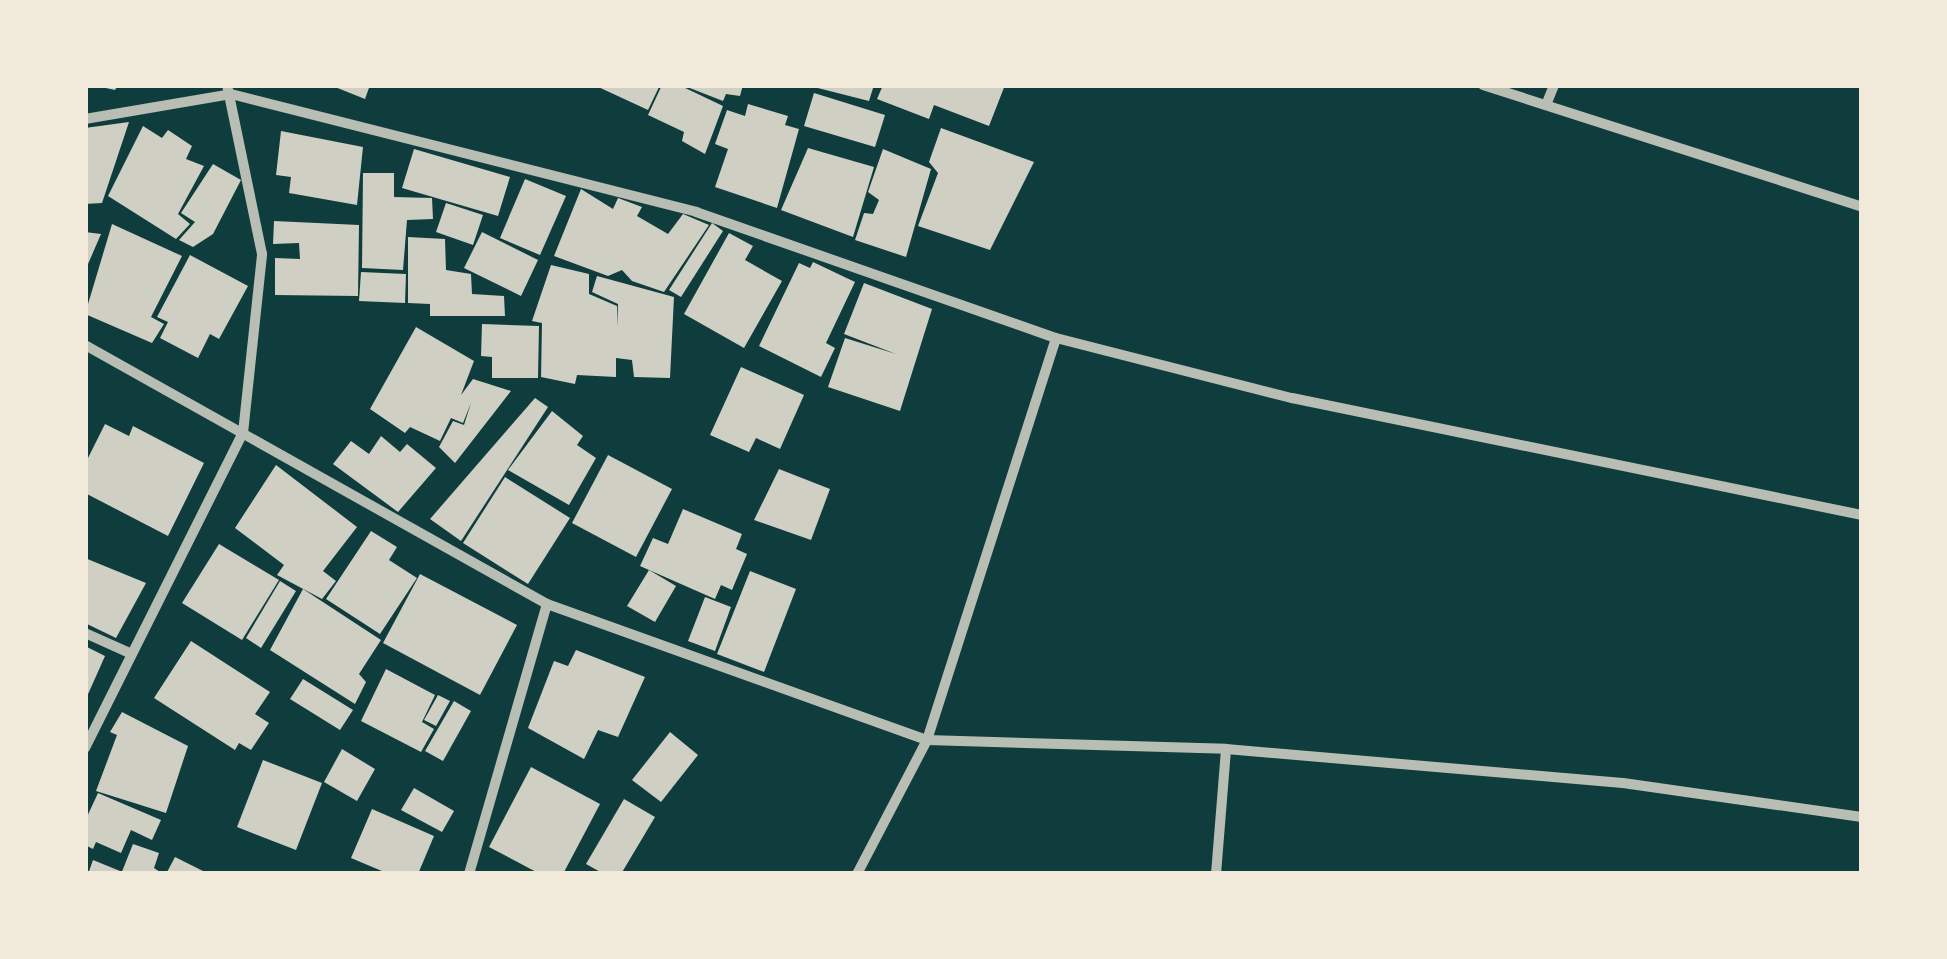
<!DOCTYPE html>
<style>
body{margin:0}
#map{position:relative;width:1947px;height:959px;overflow:hidden;background:#0f3d3e;font-family:Inter,sans-serif}
div>[style]{position:absolute}
.building>*{inset:0;background:#cfcfc3}
.minor>*{height:10px;margin:-5px;padding:0 5px;transform-origin:5px;border-radius:5px;background:#b8beb3}
span{translate:-50% -50%;white-space:nowrap;text-align:center;line-height:1.15;-webkit-text-stroke:8px #f1e9da;paint-order:stroke}
.frame{position:absolute;inset:0;border:88px solid #f1e9da;pointer-events:none}
</style>
<div id="map">
<div class="building">
<div style="clip-path:polygon(92px 85px,118px 85px,115px 90px)"></div>
<div style="clip-path:polygon(330px 85px,370px 85px,365px 99px)"></div>
<div style="clip-path:polygon(594px 85px,660px 85px,648px 110px)"></div>
<div style="clip-path:polygon(662px 85px,679px 85px,723px 106px,705px 154px,682px 141px,684px 132px,648px 115px)"></div>
<div style="clip-path:polygon(682px 85px,743px 85px,740px 96px,726px 94px,723px 101px)"></div>
<div style="clip-path:polygon(806px 85px,874px 85px,869px 101px)"></div>
<div style="clip-path:polygon(883px 85px,1005px 85px,989px 126px,934px 105px,929px 119px,877px 99px)"></div>
<div style="clip-path:polygon(814px 93px,885px 115px,875px 147px,804px 126px)"></div>
<div style="clip-path:polygon(748px 104px,788px 116px,785px 125px,799px 129px,777px 208px,715px 187px,728px 149px,715px 144px,727px 110px,745px 116px)"></div>
<div style="clip-path:polygon(129px 122px,102px 203px,85px 204px,85px 128px)"></div>
<div style="clip-path:polygon(143px 126px,162px 138px,168px 130px,192px 146px,186px 159px,204px 166px,178px 214px,190px 224px,176px 239px,108px 196px)"></div>
<div style="clip-path:polygon(941px 128px,1034px 162px,990px 250px,918px 226px,938px 173px,929px 162px)"></div>
<div style="clip-path:polygon(281px 131px,363px 147px,357px 205px,289px 193px,291px 177px,276px 175px)"></div>
<div style="clip-path:polygon(808px 148px,874px 167px,853px 237px,781px 210px)"></div>
<div style="clip-path:polygon(414px 149px,510px 177px,498px 216px,402px 188px)"></div>
<div style="clip-path:polygon(883px 149px,931px 169px,906px 257px,855px 240px,864px 213px,873px 214px,879px 200px,868px 192px)"></div>
<div style="clip-path:polygon(213px 164px,241px 180px,213px 234px,193px 247px,179px 240px,195px 222px,181px 213px)"></div>
<div style="clip-path:polygon(363px 173px,394px 173px,394px 197px,432px 198px,433px 219px,407px 220px,403px 270px,362px 268px)"></div>
<div style="clip-path:polygon(525px 179px,566px 196px,540px 255px,500px 238px)"></div>
<div style="clip-path:polygon(581px 189px,613px 209px,618px 198px,642px 207px,637px 216px,668px 234px,683px 214px,709px 225px,664px 292px,632px 281px,622px 270px,608px 276px,554px 256px)"></div>
<div style="clip-path:polygon(446px 203px,483px 215px,473px 245px,436px 232px)"></div>
<div style="clip-path:polygon(274px 221px,359px 225px,358px 296px,275px 295px,275px 258px,300px 259px,299px 243px,273px 244px)"></div>
<div style="clip-path:polygon(712px 223px,723px 231px,681px 297px,669px 290px)"></div>
<div style="clip-path:polygon(112px 224px,182px 256px,151px 317px,164px 324px,152px 343px,85px 314px)"></div>
<div style="clip-path:polygon(85px 232px,101px 234px,85px 271px)"></div>
<div style="clip-path:polygon(482px 232px,538px 260px,521px 296px,464px 268px)"></div>
<div style="clip-path:polygon(729px 233px,753px 246px,745px 260px,782px 281px,744px 348px,684px 314px)"></div>
<div style="clip-path:polygon(408px 237px,445px 239px,446px 270px,471px 274px,472px 294px,504px 296px,505px 316px,430px 316px,430px 304px,408px 303px)"></div>
<div style="clip-path:polygon(190px 255px,248px 286px,219px 339px,210px 334px,198px 358px,160px 338px,168px 322px,157px 317px)"></div>
<div style="clip-path:polygon(813px 262px,855px 282px,826px 343px,835px 348px,821px 377px,759px 346px,799px 263px,810px 268px)"></div>
<div style="clip-path:polygon(551px 265px,589px 274px,589px 294px,617px 306px,617px 327px,618px 304px,592px 292px,597px 276px,674px 297px,670px 378px,634px 377px,632px 360px,616px 358px,616px 377px,577px 375px,575px 384px,541px 377px,542px 323px,532px 321px)"></div>
<div style="clip-path:polygon(361px 272px,406px 274px,405px 303px,359px 301px)"></div>
<div style="clip-path:polygon(864px 283px,932px 309px,900px 411px,828px 387px,845px 338px,896px 354px,844px 334px)"></div>
<div style="clip-path:polygon(482px 324px,539px 326px,538px 378px,492px 378px,492px 357px,481px 356px)"></div>
<div style="clip-path:polygon(416px 327px,474px 361px,461px 395px,473px 379px,511px 391px,455px 463px,439px 447px,453px 421px,464px 425px,471px 403px,463px 423px,451px 418px,440px 441px,410px 427px,405px 433px,370px 409px)"></div>
<div style="clip-path:polygon(741px 367px,804px 395px,780px 449px,756px 438px,749px 452px,710px 435px)"></div>
<div style="clip-path:polygon(535px 398px,548px 407px,461px 541px,430px 519px)"></div>
<div style="clip-path:polygon(552px 411px,583px 436px,577px 445px,596px 458px,569px 505px,508px 470px)"></div>
<div style="clip-path:polygon(105px 424px,129px 436px,133px 426px,204px 463px,168px 536px,85px 493px,85px 464px)"></div>
<div style="clip-path:polygon(381px 436px,400px 452px,407px 444px,436px 468px,398px 512px,333px 464px,351px 441px,369px 454px)"></div>
<div style="clip-path:polygon(608px 455px,672px 489px,636px 557px,572px 523px)"></div>
<div style="clip-path:polygon(276px 465px,357px 527px,323px 571px,336px 581px,322px 599px,277px 575px,284px 565px,235px 528px)"></div>
<div style="clip-path:polygon(779px 469px,830px 489px,811px 540px,754px 520px)"></div>
<div style="clip-path:polygon(505px 477px,570px 518px,528px 584px,463px 543px)"></div>
<div style="clip-path:polygon(683px 509px,742px 534px,736px 549px,747px 554px,732px 590px,721px 585px,715px 599px,640px 566px,653px 538px,668px 544px)"></div>
<div style="clip-path:polygon(371px 531px,397px 547px,389px 560px,417px 578px,380px 634px,326px 599px)"></div>
<div style="clip-path:polygon(219px 544px,279px 580px,242px 640px,182px 603px)"></div>
<div style="clip-path:polygon(85px 558px,146px 583px,116px 638px,85px 623px)"></div>
<div style="clip-path:polygon(649px 570px,676px 586px,655px 622px,627px 606px)"></div>
<div style="clip-path:polygon(750px 571px,796px 589px,764px 672px,717px 654px)"></div>
<div style="clip-path:polygon(420px 574px,517px 625px,480px 695px,383px 643px)"></div>
<div style="clip-path:polygon(280px 581px,296px 591px,261px 648px,246px 638px)"></div>
<div style="clip-path:polygon(303px 589px,381px 640px,359px 674px,366px 682px,355px 704px,270px 650px)"></div>
<div style="clip-path:polygon(705px 597px,731px 607px,715px 651px,688px 641px)"></div>
<div style="clip-path:polygon(191px 641px,270px 692px,255px 714px,269px 723px,251px 750px,239px 743px,235px 750px,154px 698px)"></div>
<div style="clip-path:polygon(85px 646px,105px 656px,85px 701px)"></div>
<div style="clip-path:polygon(576px 650px,645px 677px,618px 737px,598px 730px,584px 759px,528px 728px,554px 661px,568px 666px)"></div>
<div style="clip-path:polygon(386px 669px,435px 695px,422px 722px,434px 729px,421px 752px,361px 721px)"></div>
<div style="clip-path:polygon(303px 679px,353px 710px,340px 730px,290px 699px)"></div>
<div style="clip-path:polygon(438px 695px,450px 701px,436px 726px,424px 720px)"></div>
<div style="clip-path:polygon(454px 701px,471px 711px,443px 761px,425px 751px)"></div>
<div style="clip-path:polygon(122px 712px,188px 746px,166px 813px,96px 791px,117px 735px,110px 732px)"></div>
<div style="clip-path:polygon(670px 732px,698px 755px,661px 802px,632px 780px)"></div>
<div style="clip-path:polygon(342px 749px,375px 769px,357px 801px,324px 782px)"></div>
<div style="clip-path:polygon(263px 760px,322px 783px,296px 850px,237px 827px)"></div>
<div style="clip-path:polygon(531px 767px,600px 804px,563px 874px,540px 874px,489px 847px)"></div>
<div style="clip-path:polygon(414px 788px,454px 811px,442px 832px,401px 810px)"></div>
<div style="clip-path:polygon(98px 793px,161px 820px,152px 840px,131px 830px,121px 853px,96px 842px,93px 849px,85px 845px,85px 821px)"></div>
<div style="clip-path:polygon(624px 799px,655px 817px,621px 874px,604px 874px,586px 864px)"></div>
<div style="clip-path:polygon(372px 809px,434px 836px,418px 874px,389px 874px,351px 858px)"></div>
<div style="clip-path:polygon(133px 844px,159px 853px,154px 868px,163px 874px,121px 874px)"></div>
<div style="clip-path:polygon(175px 857px,209px 874px,166px 874px)"></div>
<div style="clip-path:polygon(93px 860px,120px 871px,119px 874px,88px 874px)"></div>
</div>
<div class="minor">
<div style="left:1483px;top:85px;width:398px;rotate:17.8deg"></div>
<div style="left:1546px;top:105px;width:22px;rotate:-68deg"></div>
<div style="left:85px;top:119px;width:148px;rotate:-9.7deg"></div>
<div style="left:231px;top:94px;width:480px;rotate:14.2deg"></div>
<div style="left:696px;top:212px;width:381px;rotate:19.3deg"></div>
<div style="left:1056px;top:338px;width:244px;rotate:14.3deg"></div>
<div style="left:1292px;top:398px;width:582px;rotate:11.6deg"></div>
<div style="left:85px;top:345px;width:530px;rotate:29.28deg"></div>
<div style="left:547px;top:604px;width:404px;rotate:19.7deg"></div>
<div style="left:927px;top:740px;width:299px;rotate:1.7deg"></div>
<div style="left:1226px;top:749px;width:398px;rotate:4.9deg"></div>
<div style="left:1623px;top:783px;width:241px;rotate:8.1deg"></div>
<div style="left:85px;top:633px;width:51px;rotate:24.1deg"></div>
<div style="left:85px;top:748px;width:352px;rotate:-63.4deg"></div>
<div style="left:243px;top:433px;width:180px;rotate:-83.9deg"></div>
<div style="left:262px;top:254px;width:173px;rotate:-101.7deg"></div>
<div style="left:469px;top:874px;width:281px;rotate:-73.9deg"></div>
<div style="left:857px;top:874px;width:151px;rotate:-62.4deg"></div>
<div style="left:927px;top:740px;width:422px;rotate:-72.2deg"></div>
<div style="left:1216px;top:874px;width:125px;rotate:-85.4deg"></div>
</div>
<div class="frame"></div>
</div>
